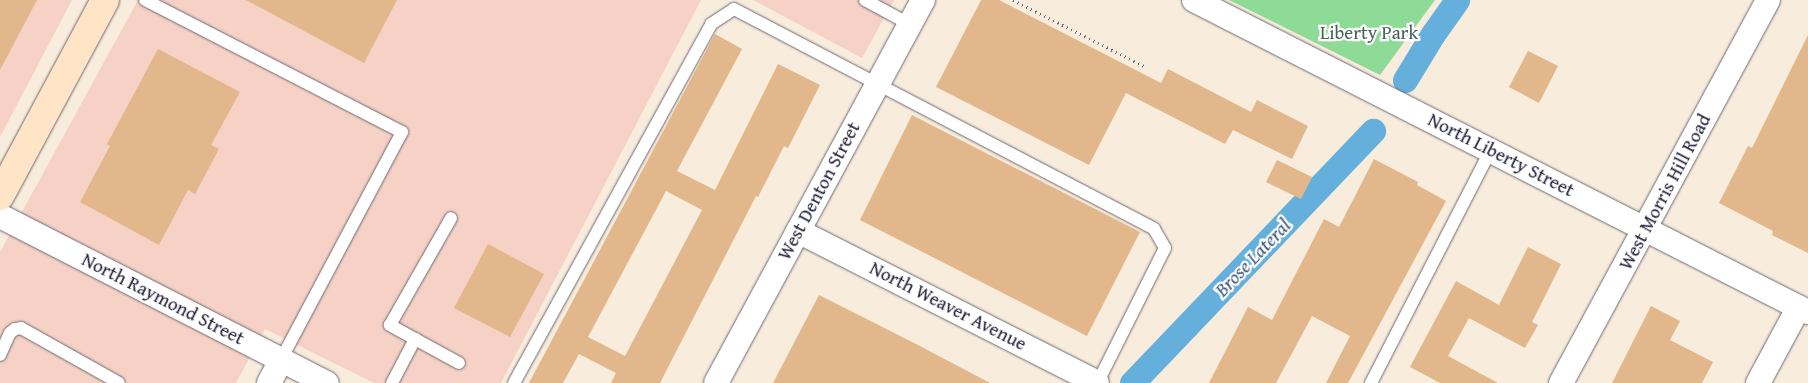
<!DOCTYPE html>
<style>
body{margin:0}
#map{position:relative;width:1808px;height:383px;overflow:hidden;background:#f8ecdc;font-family:"Gentium Book Plus",serif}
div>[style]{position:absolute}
.built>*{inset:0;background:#f6d1c5}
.green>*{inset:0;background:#8eda97}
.canal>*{height:25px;margin:-12.5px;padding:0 12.5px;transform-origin:12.5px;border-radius:12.5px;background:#64afdc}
.building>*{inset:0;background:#e2b78b}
.path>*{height:3px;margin-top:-1.5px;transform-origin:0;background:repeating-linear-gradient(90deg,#6d6973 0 1px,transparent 0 5px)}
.roads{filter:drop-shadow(0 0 1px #6d6973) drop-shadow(0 0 1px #6d6973)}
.lane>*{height:12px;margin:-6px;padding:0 6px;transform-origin:6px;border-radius:6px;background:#fff}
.street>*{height:24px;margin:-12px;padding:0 12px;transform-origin:12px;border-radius:12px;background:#fff}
.secondary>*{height:28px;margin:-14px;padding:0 14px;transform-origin:14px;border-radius:14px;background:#ffe4c6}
span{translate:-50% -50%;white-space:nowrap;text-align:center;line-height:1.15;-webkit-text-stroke:4.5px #fff;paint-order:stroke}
.park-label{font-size:19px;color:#48625b}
.street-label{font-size:19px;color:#22223b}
.water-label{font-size:20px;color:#3c5a7b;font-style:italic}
</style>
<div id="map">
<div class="built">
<div style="clip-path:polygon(0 0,72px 0,0 137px)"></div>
<div style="clip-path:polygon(138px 0,701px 0,501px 383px,374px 383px,265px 329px,236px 383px,0 383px,0 252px)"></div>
<div style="clip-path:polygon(753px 0,894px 0,862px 58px)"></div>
</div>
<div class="green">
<div style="clip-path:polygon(1229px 0,1435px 0,1380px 75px)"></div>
</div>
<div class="canal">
<div style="left:1405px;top:80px;width:54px;rotate:-58.7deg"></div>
<div style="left:1433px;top:34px;width:42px;rotate:-54.8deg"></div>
<div style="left:1132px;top:383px;width:349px;rotate:-46.3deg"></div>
</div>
<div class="building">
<div style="clip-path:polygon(0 0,37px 0,0 70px)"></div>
<div style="clip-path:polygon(246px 0,397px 0,364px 63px)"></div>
<div style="clip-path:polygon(981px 0,999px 0,1161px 83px,1168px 69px,1251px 112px,1257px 100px,1308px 126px,1292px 159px,1233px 130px,1225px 144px,1126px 93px,1089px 165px,936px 87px)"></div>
<div style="clip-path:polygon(evenodd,715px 34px,742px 49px,677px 171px,715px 190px,778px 64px,820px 85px,788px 148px,784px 146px,758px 197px,756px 196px,660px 383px,611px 383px,616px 373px,579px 354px,563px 383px,529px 383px,715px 34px,666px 191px,702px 210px,625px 356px,588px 337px,666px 191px)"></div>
<div style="clip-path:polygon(1808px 35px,1808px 253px,1772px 235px,1773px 231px,1719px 203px,1748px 146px,1752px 148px)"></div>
<div style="clip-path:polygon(158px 49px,240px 92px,211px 145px,219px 149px,195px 194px,188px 190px,159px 245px,80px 202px,110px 146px,107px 144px)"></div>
<div style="clip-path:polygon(1528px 51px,1558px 66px,1539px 103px,1509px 87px)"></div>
<div style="clip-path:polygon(912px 115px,1140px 232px,1087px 336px,860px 220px)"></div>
<div style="clip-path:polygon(1374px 159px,1418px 182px,1417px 185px,1446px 201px,1348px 383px,1326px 383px,1350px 336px,1312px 316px,1276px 383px,1209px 383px,1248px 307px,1272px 320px,1324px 219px,1339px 227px)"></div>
<div style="clip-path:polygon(1277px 160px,1312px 177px,1301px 199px,1266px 182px)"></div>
<div style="clip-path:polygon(488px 244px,544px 274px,510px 337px,454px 308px)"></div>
<div style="clip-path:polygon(1528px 247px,1561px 264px,1532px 322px,1538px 325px,1525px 348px,1469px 318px,1448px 356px,1498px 383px,1440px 383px,1410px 367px,1456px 281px,1499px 305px)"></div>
<div style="clip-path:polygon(819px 295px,918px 345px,990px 383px,773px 383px)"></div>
<div style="clip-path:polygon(1651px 306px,1680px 321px,1670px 340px,1713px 362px,1702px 383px,1612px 383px)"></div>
</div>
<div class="path">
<div style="left:1013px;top:0;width:147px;rotate:26.7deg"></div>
</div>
<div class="roads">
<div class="lane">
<div style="left:145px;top:0;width:289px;rotate:27.2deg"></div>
<div style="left:402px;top:132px;width:258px;rotate:118deg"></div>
<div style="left:865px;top:0;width:50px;rotate:28.6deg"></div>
<div style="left:415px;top:339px;width:50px;rotate:28.6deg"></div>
<div style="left:0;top:355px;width:24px;rotate:-66deg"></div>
<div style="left:10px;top:333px;width:6px;rotate:-39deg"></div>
<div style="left:15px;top:329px;width:6px;rotate:-9deg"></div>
<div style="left:21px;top:328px;width:112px;rotate:29.3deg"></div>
<div style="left:392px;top:383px;width:50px;rotate:-62.4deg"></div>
<div style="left:415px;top:339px;width:29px;rotate:-151deg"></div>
<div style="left:390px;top:325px;width:123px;rotate:-60.3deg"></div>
<div style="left:514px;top:383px;width:409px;rotate:-61.2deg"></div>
<div style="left:711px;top:24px;width:27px;rotate:-33deg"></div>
<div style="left:734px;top:9px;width:474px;rotate:27.6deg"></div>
<div style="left:1154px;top:229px;width:22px;rotate:60deg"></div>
<div style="left:1165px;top:248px;width:150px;rotate:116.6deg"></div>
<div style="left:1371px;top:383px;width:262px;rotate:-62.8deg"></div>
</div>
<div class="street">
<div style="left:1194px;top:0;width:689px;rotate:26.94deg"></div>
<div style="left:0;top:216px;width:367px;rotate:27.1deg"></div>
<div style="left:798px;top:231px;width:335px;rotate:26.9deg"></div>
<div style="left:269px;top:383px;width:26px;rotate:-62deg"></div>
<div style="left:716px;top:383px;width:435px;rotate:-61.6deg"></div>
<div style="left:1561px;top:383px;width:435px;rotate:-61.6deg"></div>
<div style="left:1758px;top:383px;width:86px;rotate:-61.7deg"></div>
</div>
<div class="secondary">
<div style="left:0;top:196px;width:222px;rotate:-61.8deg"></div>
</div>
</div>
<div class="park-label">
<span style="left:1369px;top:33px">Liberty Park</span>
</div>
<div class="street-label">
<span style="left:1501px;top:155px;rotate:27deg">North Liberty Street</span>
<span style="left:819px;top:191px;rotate:-62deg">West Denton Street</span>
<span style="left:1665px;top:192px;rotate:-62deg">West Morris Hill Road</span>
<span style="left:163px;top:299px;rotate:27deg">North Raymond Street</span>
<span style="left:948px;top:306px;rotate:27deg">North Weaver Avenue</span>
</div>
<div class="water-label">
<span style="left:1252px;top:257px;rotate:-46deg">Brose Lateral</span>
</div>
</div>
